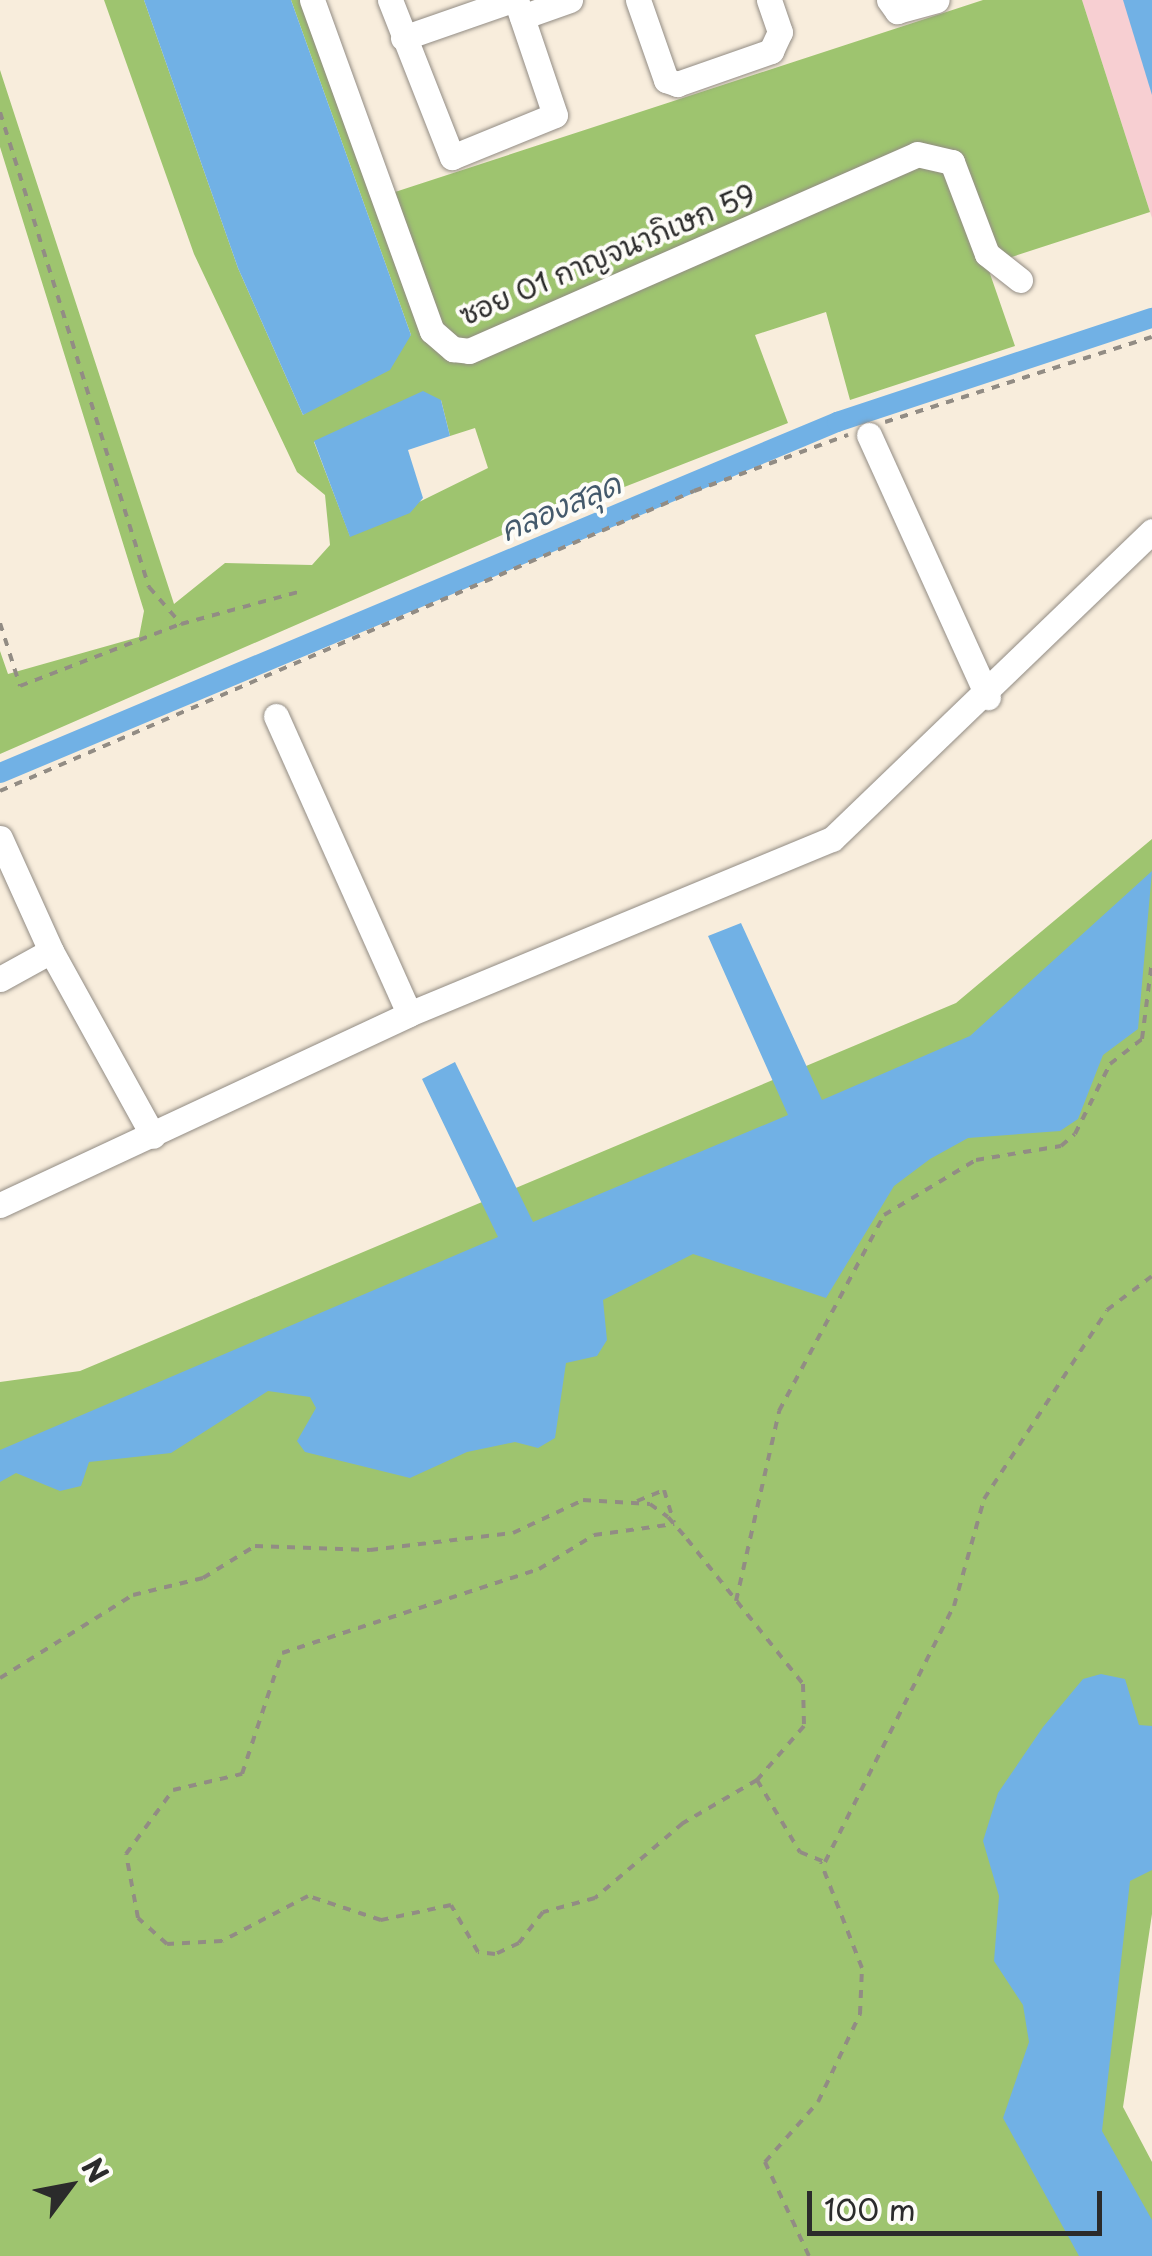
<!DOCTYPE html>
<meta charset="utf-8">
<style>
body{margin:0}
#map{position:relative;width:1152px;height:2256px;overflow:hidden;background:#f8eddc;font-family:"Playpen Sans","Playpen Sans Thai",sans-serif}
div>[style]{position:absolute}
.built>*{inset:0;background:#f7cfd2}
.green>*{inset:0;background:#9ec46f}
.water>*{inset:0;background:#71b1e5}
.canal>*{height:20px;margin:-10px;padding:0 10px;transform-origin:10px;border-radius:10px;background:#71b1e5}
.path>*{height:4px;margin-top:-2px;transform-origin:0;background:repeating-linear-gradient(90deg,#928c84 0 8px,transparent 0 16px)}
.roads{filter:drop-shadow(0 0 2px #928c84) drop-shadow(0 0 2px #928c84)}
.minor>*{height:25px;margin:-12.5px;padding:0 12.5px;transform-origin:12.5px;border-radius:12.5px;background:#fff}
span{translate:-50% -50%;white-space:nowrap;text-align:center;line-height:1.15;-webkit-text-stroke:8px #fdfcf7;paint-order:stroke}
.street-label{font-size:28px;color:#2b2b2b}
.water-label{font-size:30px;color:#445a6c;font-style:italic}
.north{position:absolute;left:20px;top:2136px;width:100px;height:100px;-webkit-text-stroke:8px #fdfcf7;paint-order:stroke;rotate:58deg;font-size:28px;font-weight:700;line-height:40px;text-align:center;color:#2b2b2b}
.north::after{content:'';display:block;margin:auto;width:35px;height:45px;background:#2b2b2b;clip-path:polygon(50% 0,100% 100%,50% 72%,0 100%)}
.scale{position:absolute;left:807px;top:2191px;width:295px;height:45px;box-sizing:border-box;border:5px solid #2b2b2b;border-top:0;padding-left:12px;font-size:30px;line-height:35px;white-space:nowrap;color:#2b2b2b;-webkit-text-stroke:8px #fdfcf7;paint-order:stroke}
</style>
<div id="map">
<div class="built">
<div style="clip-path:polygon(1082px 0,1152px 0,1152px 218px,1150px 212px)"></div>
</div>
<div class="green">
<div style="clip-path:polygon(evenodd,104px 0,144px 0,238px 268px,303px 415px,411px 335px,291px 0,321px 0,395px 192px,983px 0,1082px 0,1150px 212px,987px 265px,1015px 346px,850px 400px,826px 312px,755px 335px,788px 423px,509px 532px,0 754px,0 651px,8px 674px,139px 637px,144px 611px,0 147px,0 70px,174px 604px,225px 563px,312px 565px,330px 545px,325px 495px,297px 472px,194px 254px,104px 0,441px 400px,450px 436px,475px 428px,488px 468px,350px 536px,314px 442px,441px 400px)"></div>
<div style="clip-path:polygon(1152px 839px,1152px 1914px,1123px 2107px,1152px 2162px,1152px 2256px,0 2256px,0 1382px,80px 1371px,956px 1003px)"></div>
</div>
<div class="water">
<div style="clip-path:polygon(144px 0,291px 0,411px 335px,390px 370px,303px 415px,238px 268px)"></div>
<div style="clip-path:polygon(1123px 0,1152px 0,1152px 95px)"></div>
<div style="clip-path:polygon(423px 391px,441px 400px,450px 436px,408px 450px,423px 498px,410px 513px,350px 537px,314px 441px)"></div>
<div style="clip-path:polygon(1152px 871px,1138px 1029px,1103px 1055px,1078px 1119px,1060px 1131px,968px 1138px,930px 1159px,894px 1186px,826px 1298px,693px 1254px,603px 1300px,607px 1340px,597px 1356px,566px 1363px,555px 1438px,538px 1448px,515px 1442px,467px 1452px,410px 1478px,305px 1452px,297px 1441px,316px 1408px,310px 1397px,268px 1391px,171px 1453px,89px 1462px,81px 1486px,60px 1491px,16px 1473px,0 1482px,0 1450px,498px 1237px,422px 1079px,455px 1062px,533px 1222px,788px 1115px,708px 936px,741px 923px,822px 1100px,970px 1036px)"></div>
<div style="clip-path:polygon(1101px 1674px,1125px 1679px,1139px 1725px,1152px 1726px,1152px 1870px,1130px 1881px,1102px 2131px,1152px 2220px,1152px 2256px,1079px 2256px,1003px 2118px,1029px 2042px,1023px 2005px,994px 1961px,999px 1896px,983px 1841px,998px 1793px,1043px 1727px,1083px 1679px)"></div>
</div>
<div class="canal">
<div style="left:0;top:773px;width:908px;rotate:-22.75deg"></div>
<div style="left:837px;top:422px;width:332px;rotate:-18.3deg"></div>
</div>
<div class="path">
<div style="left:0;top:112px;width:498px;rotate:72.6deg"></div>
<div style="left:149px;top:587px;width:49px;rotate:49.1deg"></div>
<div style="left:181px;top:624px;width:121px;rotate:-15.3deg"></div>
<div style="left:885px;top:422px;width:280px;rotate:-17.7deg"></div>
<div style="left:0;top:623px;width:66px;rotate:72.4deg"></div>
<div style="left:20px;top:686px;width:173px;rotate:-21.1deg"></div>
<div style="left:0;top:791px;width:756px;rotate:-23.38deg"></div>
<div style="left:694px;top:491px;width:164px;rotate:-20deg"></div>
<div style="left:637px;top:1501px;width:29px;rotate:-22deg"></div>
<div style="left:664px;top:1490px;width:34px;rotate:73deg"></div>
<div style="left:736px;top:1601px;width:195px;rotate:-77.2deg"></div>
<div style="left:779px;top:1411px;width:222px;rotate:-61.8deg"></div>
<div style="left:884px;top:1215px;width:107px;rotate:-30.9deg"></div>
<div style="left:976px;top:1160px;width:86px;rotate:-9.4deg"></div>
<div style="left:1061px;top:1146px;width:18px;rotate:-41deg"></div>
<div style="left:1075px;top:1134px;width:78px;rotate:-63.4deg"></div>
<div style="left:1110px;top:1064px;width:41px;rotate:-38deg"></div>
<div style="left:1142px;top:1039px;width:79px;rotate:-82.7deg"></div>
<div style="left:0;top:1678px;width:157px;rotate:-32deg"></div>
<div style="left:133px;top:1595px;width:72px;rotate:-13.7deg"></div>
<div style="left:203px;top:1578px;width:61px;rotate:-31.6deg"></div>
<div style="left:255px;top:1546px;width:115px;rotate:2deg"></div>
<div style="left:370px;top:1550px;width:144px;rotate:-6.8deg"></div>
<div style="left:513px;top:1533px;width:77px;rotate:-25.2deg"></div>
<div style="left:583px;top:1500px;width:67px;rotate:3.4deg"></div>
<div style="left:650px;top:1504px;width:22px;rotate:36deg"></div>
<div style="left:668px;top:1517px;width:29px;rotate:49deg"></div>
<div style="left:687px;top:1539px;width:186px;rotate:51.3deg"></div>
<div style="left:803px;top:1684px;width:42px;rotate:88.6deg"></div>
<div style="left:804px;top:1726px;width:72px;rotate:131deg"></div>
<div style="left:757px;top:1780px;width:86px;rotate:149.8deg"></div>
<div style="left:683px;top:1823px;width:116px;rotate:139.6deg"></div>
<div style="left:595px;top:1898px;width:54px;rotate:164.9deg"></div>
<div style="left:543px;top:1912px;width:39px;rotate:128deg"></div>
<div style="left:519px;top:1943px;width:26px;rotate:155deg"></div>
<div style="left:495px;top:1954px;width:17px;rotate:-173deg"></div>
<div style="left:478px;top:1952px;width:54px;rotate:-119.9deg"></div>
<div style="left:451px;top:1905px;width:72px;rotate:167.9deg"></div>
<div style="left:381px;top:1920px;width:77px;rotate:-161.8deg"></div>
<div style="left:308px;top:1896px;width:97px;rotate:152.4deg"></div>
<div style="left:222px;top:1941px;width:55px;rotate:176.9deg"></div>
<div style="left:167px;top:1944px;width:39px;rotate:-138deg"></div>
<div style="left:138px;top:1918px;width:65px;rotate:-100.6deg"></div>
<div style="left:126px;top:1854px;width:79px;rotate:-53.7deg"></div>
<div style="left:173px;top:1790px;width:71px;rotate:-13.1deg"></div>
<div style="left:242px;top:1774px;width:127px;rotate:-71.7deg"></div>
<div style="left:282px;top:1653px;width:270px;rotate:-18.1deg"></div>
<div style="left:539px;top:1569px;width:65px;rotate:-31.7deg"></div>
<div style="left:594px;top:1535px;width:81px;rotate:-7.8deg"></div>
<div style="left:757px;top:1780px;width:84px;rotate:59.2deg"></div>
<div style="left:800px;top:1852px;width:27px;rotate:22deg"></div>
<div style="left:825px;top:1862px;width:287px;rotate:-63.3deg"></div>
<div style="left:954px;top:1606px;width:111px;rotate:-74.3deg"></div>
<div style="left:984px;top:1499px;width:225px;rotate:-56.9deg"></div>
<div style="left:1107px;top:1310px;width:56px;rotate:-37.1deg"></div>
<div style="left:809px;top:2256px;width:104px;rotate:-115.1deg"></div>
<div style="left:765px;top:2162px;width:80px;rotate:-48.5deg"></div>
<div style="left:818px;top:2102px;width:98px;rotate:-64.5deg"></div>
<div style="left:860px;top:2014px;width:46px;rotate:-87.5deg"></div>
<div style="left:862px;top:1968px;width:113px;rotate:-111.3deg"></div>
</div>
<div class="roads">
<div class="minor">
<div style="left:312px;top:0;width:352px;rotate:70.1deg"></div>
<div style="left:432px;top:331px;width:28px;rotate:41deg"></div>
<div style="left:453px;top:349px;width:16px;rotate:7deg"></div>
<div style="left:469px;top:351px;width:489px;rotate:-23.7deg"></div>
<div style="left:917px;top:154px;width:36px;rotate:13deg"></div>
<div style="left:952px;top:162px;width:98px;rotate:69.2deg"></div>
<div style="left:987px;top:254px;width:42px;rotate:38.2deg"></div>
<div style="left:390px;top:0;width:169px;rotate:68.5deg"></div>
<div style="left:452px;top:157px;width:111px;rotate:-22.2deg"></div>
<div style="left:555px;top:115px;width:121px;rotate:-108.7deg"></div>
<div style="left:638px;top:0;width:85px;rotate:70.7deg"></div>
<div style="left:666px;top:80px;width:12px;rotate:20deg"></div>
<div style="left:677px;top:84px;width:100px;rotate:-19.3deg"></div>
<div style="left:771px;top:51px;width:21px;rotate:-65deg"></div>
<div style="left:780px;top:32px;width:34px;rotate:-109deg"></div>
<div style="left:889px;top:0;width:14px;rotate:54deg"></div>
<div style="left:897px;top:11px;width:41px;rotate:-15.4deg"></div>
<div style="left:522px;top:17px;width:51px;rotate:-19.5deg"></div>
<div style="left:403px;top:38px;width:115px;rotate:-19.2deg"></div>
<div style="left:869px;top:435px;width:288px;rotate:65.6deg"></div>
<div style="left:276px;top:716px;width:326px;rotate:65.9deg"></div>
<div style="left:0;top:838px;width:124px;rotate:65.7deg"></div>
<div style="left:0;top:979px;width:58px;rotate:-28.8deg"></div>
<div style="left:51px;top:951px;width:211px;rotate:61.1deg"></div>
<div style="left:0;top:1205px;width:451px;rotate:-25deg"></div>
<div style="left:409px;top:1014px;width:458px;rotate:-22.5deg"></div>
<div style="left:832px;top:839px;width:444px;rotate:-43.9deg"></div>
</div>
</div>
<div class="street-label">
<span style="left:607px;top:254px;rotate:-23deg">ซอย 01 กาญจนาภิเษก 59</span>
</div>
<div class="water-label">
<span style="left:560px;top:506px;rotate:-23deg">คลองสลุด</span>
</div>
<div class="north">N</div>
<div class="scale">100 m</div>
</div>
